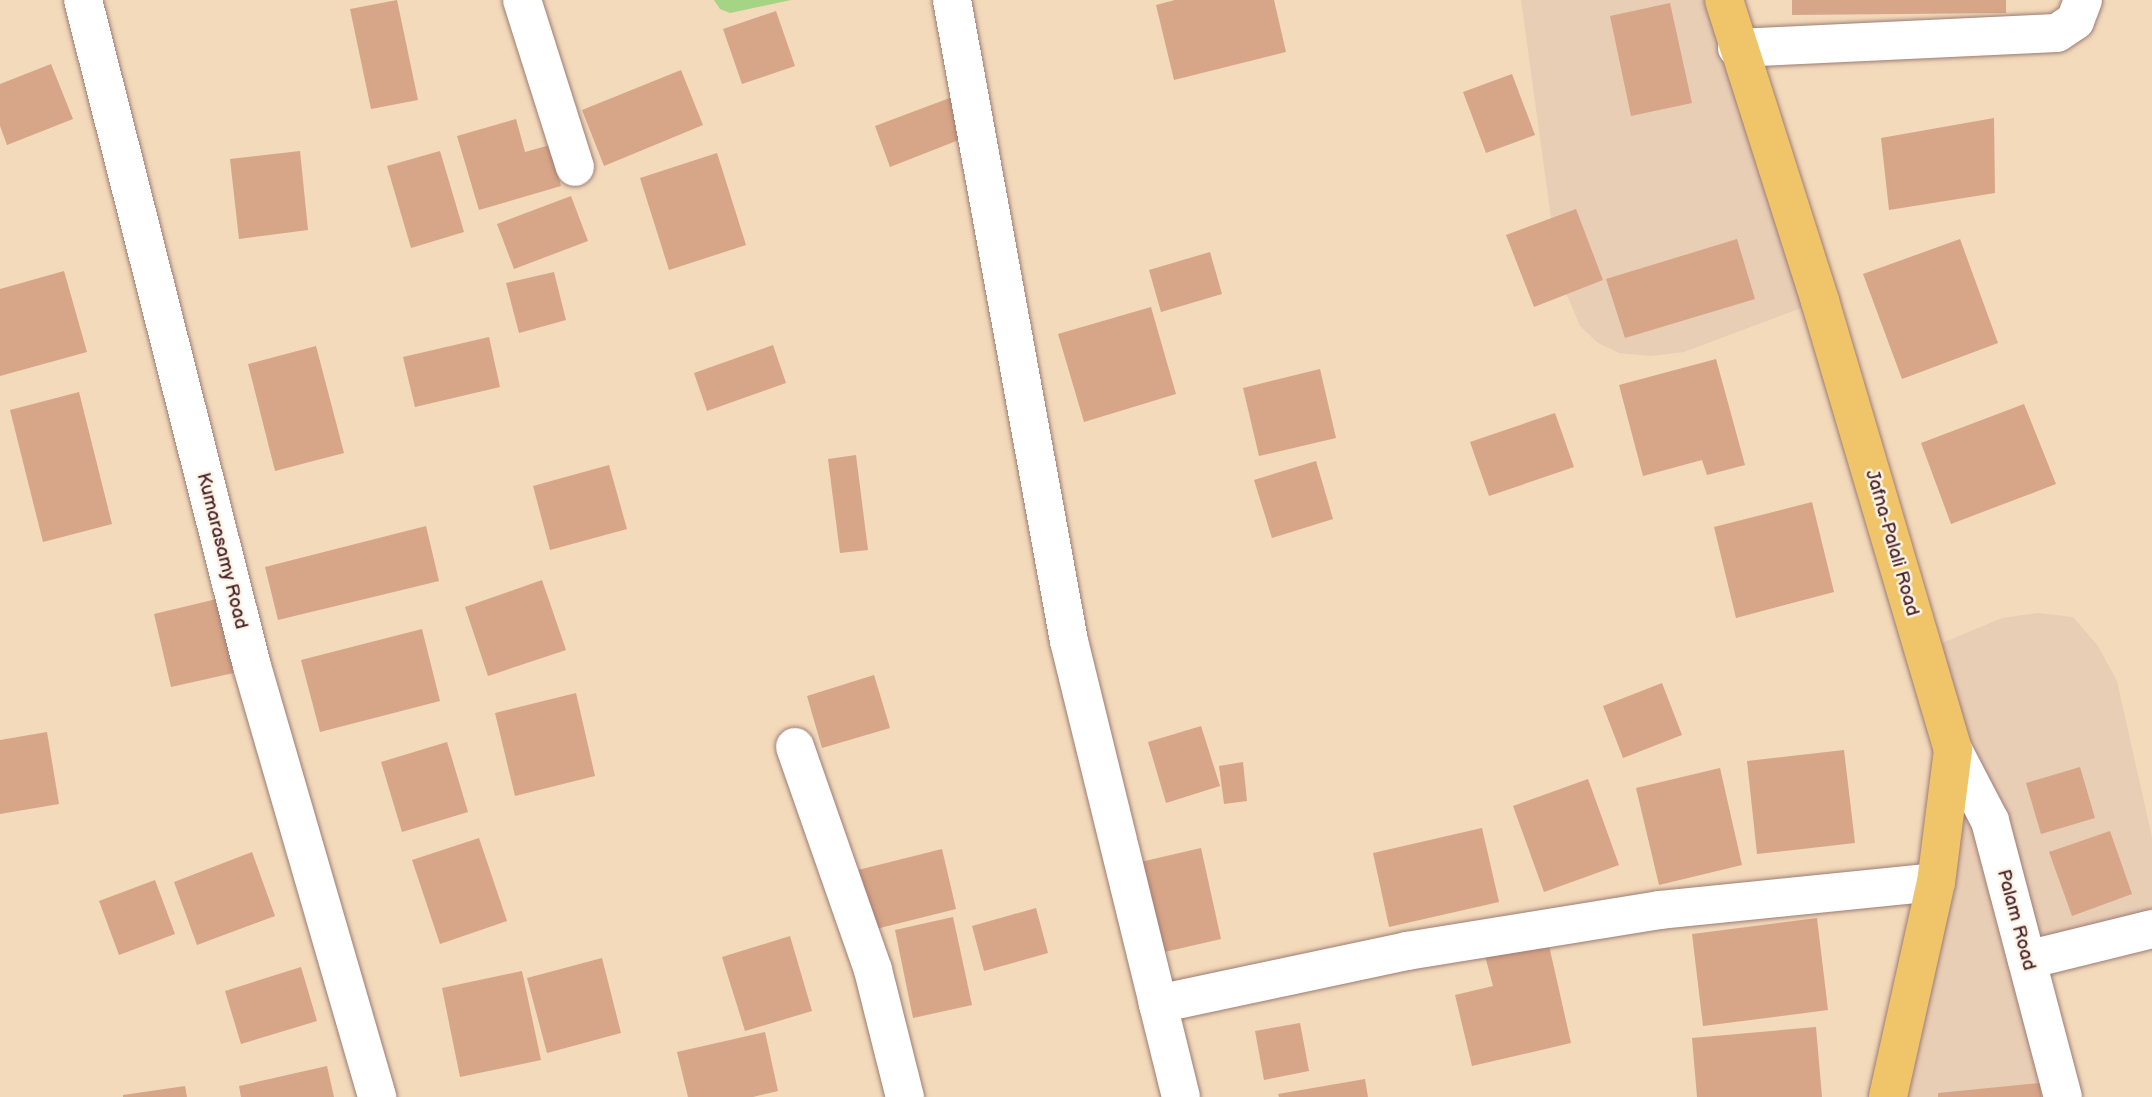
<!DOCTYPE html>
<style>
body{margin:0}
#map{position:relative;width:2152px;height:1097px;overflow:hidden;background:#f3dabb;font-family:"Balsamiq Sans",sans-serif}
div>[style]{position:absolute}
.built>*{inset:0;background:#e9ceb6}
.green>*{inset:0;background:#a5d584}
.building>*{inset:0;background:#d7a587}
.roads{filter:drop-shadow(0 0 2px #9e7c73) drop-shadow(0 0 2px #9e7c73)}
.minor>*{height:38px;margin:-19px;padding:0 19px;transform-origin:19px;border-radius:19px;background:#fff}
.major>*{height:38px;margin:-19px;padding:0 19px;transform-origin:19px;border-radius:19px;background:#f0c469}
span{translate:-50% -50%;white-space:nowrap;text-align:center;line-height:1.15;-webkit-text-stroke:5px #fcf5e5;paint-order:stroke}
.street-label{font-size:19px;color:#4a1f2b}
</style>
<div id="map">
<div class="built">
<div style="clip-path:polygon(1521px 0,1729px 0,1820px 301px,1684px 352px,1651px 356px,1619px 353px,1598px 343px,1580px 326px,1559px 276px)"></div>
<div style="clip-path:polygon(2038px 613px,2073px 617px,2098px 646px,2117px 681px,2152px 837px,2152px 929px,2027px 960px,2063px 1097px,1888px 1097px,1953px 750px,1923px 651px,2002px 618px)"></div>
</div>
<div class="green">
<div style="clip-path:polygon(714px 0,791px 0,730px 13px,720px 9px)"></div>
</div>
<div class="building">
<div style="clip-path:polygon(397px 0,418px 100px,371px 109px,350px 9px)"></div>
<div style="clip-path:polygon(1175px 0,1274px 0,1286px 52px,1174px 80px,1156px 5px)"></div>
<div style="clip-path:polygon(1792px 0,2006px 0,2006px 13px,1792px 15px)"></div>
<div style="clip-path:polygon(1670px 3px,1692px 103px,1631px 116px,1610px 16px)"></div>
<div style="clip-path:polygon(776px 11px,795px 66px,742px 84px,723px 29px)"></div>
<div style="clip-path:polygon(51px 64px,73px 119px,7px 145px,0 126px,0 84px)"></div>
<div style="clip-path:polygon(681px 70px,703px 125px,604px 166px,582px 110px)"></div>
<div style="clip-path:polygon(1512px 74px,1535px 135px,1486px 153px,1463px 92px)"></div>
<div style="clip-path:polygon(955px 96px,969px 136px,890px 167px,875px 126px)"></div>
<div style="clip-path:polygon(1994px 118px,1995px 193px,1889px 210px,1881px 138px)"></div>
<div style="clip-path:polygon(516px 119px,525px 152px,550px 145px,561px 186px,479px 210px,457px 136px)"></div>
<div style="clip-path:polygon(300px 151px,308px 230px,239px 239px,230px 159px)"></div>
<div style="clip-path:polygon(440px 151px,464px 232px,411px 248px,387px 166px)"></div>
<div style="clip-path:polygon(717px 153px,746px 245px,669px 270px,640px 178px)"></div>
<div style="clip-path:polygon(571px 196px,588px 241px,514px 269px,497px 224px)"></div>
<div style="clip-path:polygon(1576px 209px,1603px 280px,1534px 307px,1506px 235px)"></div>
<div style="clip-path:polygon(1737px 239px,1755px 299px,1625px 338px,1606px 279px)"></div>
<div style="clip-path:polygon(1960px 239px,1998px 343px,1902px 379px,1863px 274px)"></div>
<div style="clip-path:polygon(1210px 252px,1222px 294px,1161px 312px,1149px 270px)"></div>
<div style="clip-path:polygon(64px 271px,87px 352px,0 376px,0 289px)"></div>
<div style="clip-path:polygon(554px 272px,566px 320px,519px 333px,506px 283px)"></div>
<div style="clip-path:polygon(1151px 307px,1176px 394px,1084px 422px,1058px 334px)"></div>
<div style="clip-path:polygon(489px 337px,500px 387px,415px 407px,403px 357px)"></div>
<div style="clip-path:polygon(773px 345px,786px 383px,707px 411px,694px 373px)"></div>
<div style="clip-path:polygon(316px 346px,344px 453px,275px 471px,248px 364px)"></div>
<div style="clip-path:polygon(1716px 359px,1745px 465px,1707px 475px,1702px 460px,1643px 476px,1619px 385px)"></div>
<div style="clip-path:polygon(1320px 369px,1336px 438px,1259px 456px,1243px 388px)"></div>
<div style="clip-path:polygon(79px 392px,112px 524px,43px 542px,10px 410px)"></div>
<div style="clip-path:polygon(2024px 404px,2056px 484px,1951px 524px,1921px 443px)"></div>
<div style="clip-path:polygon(1555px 413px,1574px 467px,1489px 496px,1470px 442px)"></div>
<div style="clip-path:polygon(856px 455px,868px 550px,840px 553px,828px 459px)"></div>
<div style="clip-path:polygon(1316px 461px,1333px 519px,1272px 538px,1254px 480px)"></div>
<div style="clip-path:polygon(609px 465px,627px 529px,550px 550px,533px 486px)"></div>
<div style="clip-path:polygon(1812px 502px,1834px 592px,1736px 618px,1714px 527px)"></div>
<div style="clip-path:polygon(426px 526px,439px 581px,278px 620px,265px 567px)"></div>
<div style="clip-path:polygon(542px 580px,566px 650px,488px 676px,465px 607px)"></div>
<div style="clip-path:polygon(221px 598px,238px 672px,171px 687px,154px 614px)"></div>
<div style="clip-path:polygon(422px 629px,440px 701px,320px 732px,301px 660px)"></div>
<div style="clip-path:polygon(874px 675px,890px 728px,822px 748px,807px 696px)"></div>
<div style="clip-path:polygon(1662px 683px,1682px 735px,1623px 758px,1603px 706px)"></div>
<div style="clip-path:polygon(576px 693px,595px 776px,515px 796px,495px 713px)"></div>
<div style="clip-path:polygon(1201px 726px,1220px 786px,1166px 803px,1148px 742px)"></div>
<div style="clip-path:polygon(47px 732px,59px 804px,0 814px,0 740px)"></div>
<div style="clip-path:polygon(447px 742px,468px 812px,402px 832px,381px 762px)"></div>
<div style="clip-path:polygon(1844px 750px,1855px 843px,1757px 854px,1747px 761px)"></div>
<div style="clip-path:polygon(1243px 762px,1247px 801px,1224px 804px,1219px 766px)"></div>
<div style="clip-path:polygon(2080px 767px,2095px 818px,2041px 834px,2026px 783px)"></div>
<div style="clip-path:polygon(1720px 768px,1742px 865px,1659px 885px,1636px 788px)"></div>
<div style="clip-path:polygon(1588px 779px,1619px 865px,1544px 892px,1513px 806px)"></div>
<div style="clip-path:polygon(1482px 828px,1499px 902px,1389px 927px,1373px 853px)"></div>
<div style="clip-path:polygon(2110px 831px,2132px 894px,2072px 916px,2049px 852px)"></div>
<div style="clip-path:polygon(479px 838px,507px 921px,440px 944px,412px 860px)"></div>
<div style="clip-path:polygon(1201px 848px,1221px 939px,1156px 954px,1136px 863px)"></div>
<div style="clip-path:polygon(942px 849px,956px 909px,872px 930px,858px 870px)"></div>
<div style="clip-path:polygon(252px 852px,275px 916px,197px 945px,174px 882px)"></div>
<div style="clip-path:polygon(155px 880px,175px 934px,119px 955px,99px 901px)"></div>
<div style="clip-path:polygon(1036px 908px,1048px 953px,984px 971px,972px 926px)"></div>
<div style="clip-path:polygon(953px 917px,972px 1005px,913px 1018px,895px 930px)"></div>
<div style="clip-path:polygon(1817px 918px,1828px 1010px,1703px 1026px,1692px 934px)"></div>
<div style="clip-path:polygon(790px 936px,812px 1011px,745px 1031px,722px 957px)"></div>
<div style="clip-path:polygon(1548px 941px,1571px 1043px,1472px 1066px,1455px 995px,1493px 986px,1485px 956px)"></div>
<div style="clip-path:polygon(602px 958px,621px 1033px,547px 1053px,527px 978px)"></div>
<div style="clip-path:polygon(301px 967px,317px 1021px,241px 1044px,225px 991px)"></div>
<div style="clip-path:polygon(522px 971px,541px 1060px,460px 1077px,442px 988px)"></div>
<div style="clip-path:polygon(1300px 1023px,1309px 1071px,1264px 1080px,1255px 1031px)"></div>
<div style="clip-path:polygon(1816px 1027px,1822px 1097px,1697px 1097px,1692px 1038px)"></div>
<div style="clip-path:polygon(765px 1032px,778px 1091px,753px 1097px,688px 1097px,677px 1052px)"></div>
<div style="clip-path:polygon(327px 1066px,334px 1097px,241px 1097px,239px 1086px)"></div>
<div style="clip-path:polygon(1365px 1079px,1368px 1097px,1279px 1097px,1278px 1094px)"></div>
<div style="clip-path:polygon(2040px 1083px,2041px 1097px,1938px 1097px,1938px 1093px)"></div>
<div style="clip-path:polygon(185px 1086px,187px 1097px,123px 1097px,123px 1095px)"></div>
</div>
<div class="roads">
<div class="minor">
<div style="left:83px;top:0;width:687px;rotate:75.76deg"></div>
<div style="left:252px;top:666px;width:449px;rotate:73.8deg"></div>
<div style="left:522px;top:0;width:175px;rotate:72.4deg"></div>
<div style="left:952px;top:0;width:652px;rotate:79.66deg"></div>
<div style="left:1069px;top:641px;width:374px;rotate:76.2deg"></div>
<div style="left:1737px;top:48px;width:320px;rotate:-2.7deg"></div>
<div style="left:2057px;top:33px;width:22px;rotate:-34deg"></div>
<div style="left:2075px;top:21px;width:22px;rotate:-69deg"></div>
<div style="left:795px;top:747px;width:236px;rotate:70.7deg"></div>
<div style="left:873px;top:970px;width:131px;rotate:75.9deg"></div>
<div style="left:1953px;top:750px;width:80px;rotate:62.5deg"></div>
<div style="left:1990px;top:821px;width:285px;rotate:75.2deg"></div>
<div style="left:2027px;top:960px;width:129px;rotate:-13.9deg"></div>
<div style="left:1181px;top:1097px;width:96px;rotate:-103.9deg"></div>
<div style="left:1158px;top:1004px;width:255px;rotate:-12deg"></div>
<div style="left:1407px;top:951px;width:256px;rotate:-9.2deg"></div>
<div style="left:1660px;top:910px;width:277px;rotate:-5.8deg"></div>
</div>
<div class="major">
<div style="left:1724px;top:0;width:316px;rotate:72.3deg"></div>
<div style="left:1820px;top:301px;width:468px;rotate:73.5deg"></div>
<div style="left:1953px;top:750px;width:133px;rotate:97.3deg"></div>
<div style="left:1936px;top:882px;width:220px;rotate:102.6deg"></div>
</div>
</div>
<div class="street-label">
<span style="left:1892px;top:543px;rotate:74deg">Jafna-Palali Road</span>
<span style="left:222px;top:551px;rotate:76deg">Kumarasamy Road</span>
<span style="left:2016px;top:920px;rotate:75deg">Palam Road</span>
</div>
</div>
